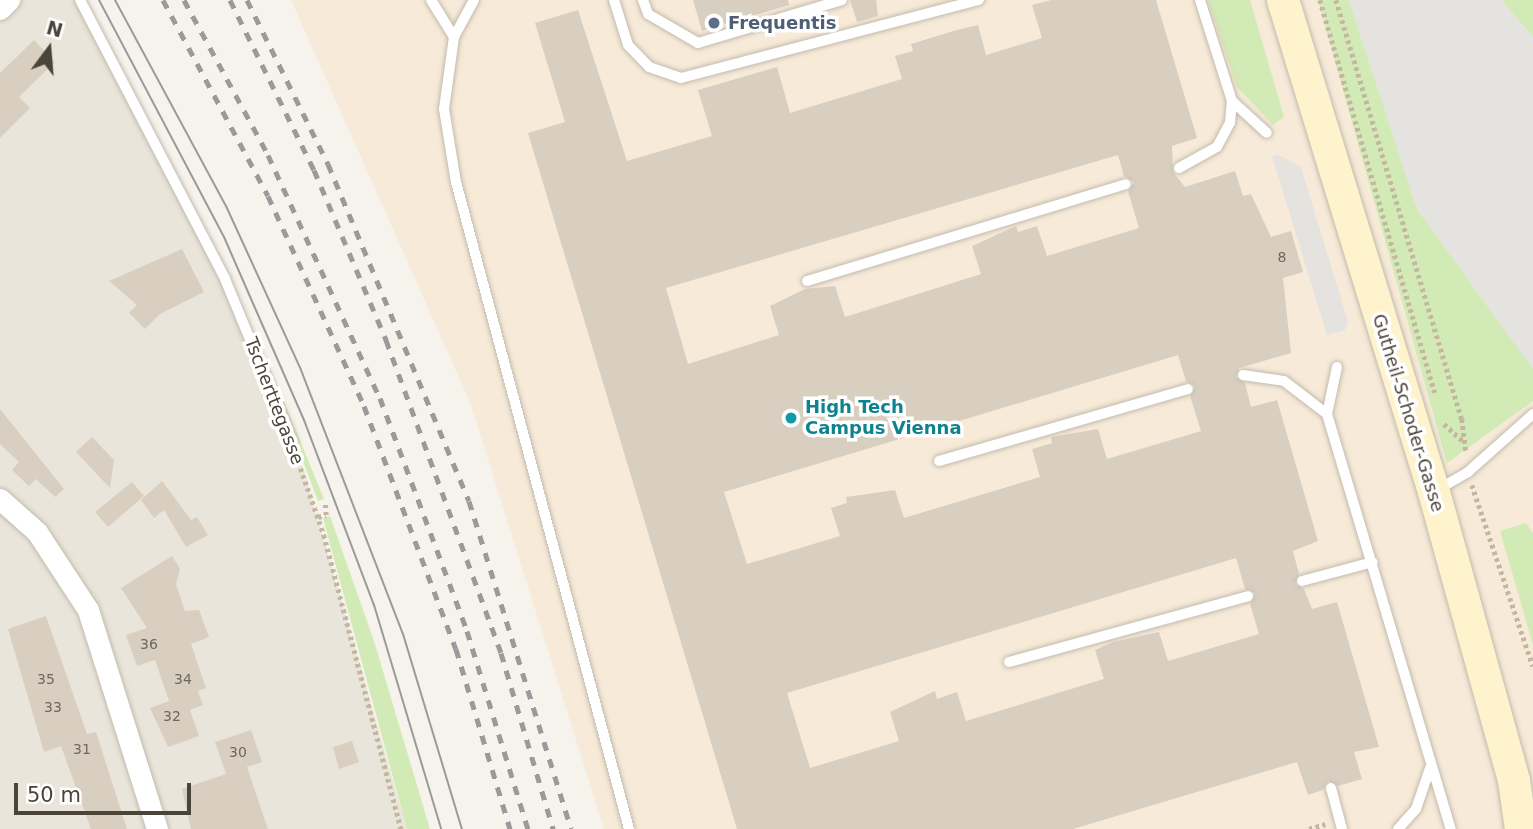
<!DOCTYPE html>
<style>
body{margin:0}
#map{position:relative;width:1533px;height:829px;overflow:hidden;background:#f6f3ec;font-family:"DejaVu Sans",sans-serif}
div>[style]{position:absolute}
.residential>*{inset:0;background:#eae5da}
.commercial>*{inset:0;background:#f7ead8}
.green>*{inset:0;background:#d2eab5}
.parking>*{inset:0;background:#e5e3e0}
.building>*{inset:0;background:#d8cfc1}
.path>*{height:4.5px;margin-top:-2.25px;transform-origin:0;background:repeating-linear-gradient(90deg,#c4b79f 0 3.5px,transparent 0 7px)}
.roads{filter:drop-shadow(0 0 2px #c2bbae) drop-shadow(0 0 2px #c2bbae)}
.lane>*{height:10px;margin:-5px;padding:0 5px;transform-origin:5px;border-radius:5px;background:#fff}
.street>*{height:21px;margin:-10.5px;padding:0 10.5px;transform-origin:10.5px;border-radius:10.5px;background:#fff}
.secondary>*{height:32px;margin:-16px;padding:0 16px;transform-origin:16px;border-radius:16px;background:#fff3cd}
.tram>*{height:2px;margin:-1px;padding:0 1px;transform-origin:1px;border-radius:1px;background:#9a9a9a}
.rail>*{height:5px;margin-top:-2.5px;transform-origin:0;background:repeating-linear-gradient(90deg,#9a9a9a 0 9px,transparent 0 18px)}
.dots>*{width:19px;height:19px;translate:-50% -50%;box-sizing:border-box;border:4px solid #fff;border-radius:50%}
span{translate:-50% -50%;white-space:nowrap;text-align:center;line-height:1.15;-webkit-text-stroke:7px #fff;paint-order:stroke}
.number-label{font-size:14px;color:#6e675b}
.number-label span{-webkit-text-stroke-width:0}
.service-label{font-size:18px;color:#4e5e75;font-weight:700}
.left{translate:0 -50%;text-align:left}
.street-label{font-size:18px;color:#4b4439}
.culture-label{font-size:18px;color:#0d838f;font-weight:700}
.north{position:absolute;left:14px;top:14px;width:70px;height:70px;-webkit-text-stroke:5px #fff;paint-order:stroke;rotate:16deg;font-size:19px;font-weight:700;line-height:28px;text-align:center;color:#4b4439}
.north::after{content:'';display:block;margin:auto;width:24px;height:32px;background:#4b4439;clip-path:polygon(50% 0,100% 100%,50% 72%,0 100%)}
.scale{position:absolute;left:14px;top:783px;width:177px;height:32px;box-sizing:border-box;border:4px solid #4b4439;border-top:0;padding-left:9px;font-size:21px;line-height:24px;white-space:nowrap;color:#4b4439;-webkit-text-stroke:5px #fff;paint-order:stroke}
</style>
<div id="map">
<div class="residential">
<div style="clip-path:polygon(0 0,84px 0,223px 283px,304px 471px,407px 829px,0 829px)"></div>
</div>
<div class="commercial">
<div style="clip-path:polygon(291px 0,1501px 0,1533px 37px,1533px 829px,604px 829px,470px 402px)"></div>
</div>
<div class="green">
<div style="clip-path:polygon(1208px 0,1250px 0,1284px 117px,1273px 125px,1237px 87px)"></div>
<div style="clip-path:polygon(1318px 0,1349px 0,1417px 209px,1533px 369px,1533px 401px,1447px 463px)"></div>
<div style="clip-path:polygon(1501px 0,1533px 0,1533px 37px)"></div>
<div style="clip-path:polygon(257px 340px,279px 389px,324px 499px,318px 501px)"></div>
<div style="clip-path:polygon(330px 516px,374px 641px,430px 829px,407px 829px,323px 518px)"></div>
<div style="clip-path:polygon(1526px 523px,1533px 533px,1533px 645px,1500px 531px)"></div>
</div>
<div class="parking">
<div style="clip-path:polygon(1349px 0,1501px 0,1533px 37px,1533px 369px,1417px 209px)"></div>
<div style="clip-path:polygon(1279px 155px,1301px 167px,1348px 322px,1345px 330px,1327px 335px,1272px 156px)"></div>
</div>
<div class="building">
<div style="clip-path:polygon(693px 0,788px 0,789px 5px,702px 31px)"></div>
<div style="clip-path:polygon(850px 0,876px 0,878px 16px,857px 22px)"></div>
<div style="clip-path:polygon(evenodd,1051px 0,1156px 0,1197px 138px,1172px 146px,1173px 172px,1185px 187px,1235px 171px,1243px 196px,1251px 194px,1271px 237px,1291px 231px,1303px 272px,1283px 278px,1291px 353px,1239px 368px,1236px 377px,1245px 383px,1251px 407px,1277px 400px,1318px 541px,1293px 551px,1299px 574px,1295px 584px,1304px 589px,1312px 609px,1337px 602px,1379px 747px,1354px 752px,1362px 779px,1338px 786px,1328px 781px,1323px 790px,1308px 795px,1297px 762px,1073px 829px,737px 829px,528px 133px,565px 122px,535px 23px,578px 10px,627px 161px,712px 136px,698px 90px,777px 67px,790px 113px,902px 79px,895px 56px,913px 51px,911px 44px,957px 30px,978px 25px,986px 55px,1042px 38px,1032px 5px,1051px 0,1118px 155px,1124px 176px,1134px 182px,1128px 191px,1139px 228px,1047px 256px,1037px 226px,1018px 232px,1016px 226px,972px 246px,981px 274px,845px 317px,835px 286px,805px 289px,770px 306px,779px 335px,688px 364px,666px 288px,1118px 155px,1051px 0,1178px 355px,1186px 381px,1195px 386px,1190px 396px,1201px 431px,1107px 459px,1098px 429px,1051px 437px,1052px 443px,1032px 449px,1040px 477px,904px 518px,895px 490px,846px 497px,847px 503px,831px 508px,840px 536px,747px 564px,724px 492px,1178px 355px,1051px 0,1236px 558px,1245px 589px,1255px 593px,1250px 604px,1259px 634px,1168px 661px,1159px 632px,1113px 642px,1095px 650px,1104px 679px,966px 721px,957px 692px,937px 699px,935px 691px,890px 712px,899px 741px,810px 768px,787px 693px,1236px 558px)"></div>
<div style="clip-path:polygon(34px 40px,55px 62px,19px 97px,30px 108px,0 138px,0 73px)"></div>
<div style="clip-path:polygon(182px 249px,204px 292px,160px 314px,145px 329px,129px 313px,137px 305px,109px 281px)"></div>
<div style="clip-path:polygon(0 409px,64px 489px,55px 497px,36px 479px,29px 486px,12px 470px,19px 462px,0 444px)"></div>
<div style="clip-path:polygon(92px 437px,114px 460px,110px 488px,76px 452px)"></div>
<div style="clip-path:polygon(162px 481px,191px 520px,197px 517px,208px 535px,186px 547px,164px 510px,154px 518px,141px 500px)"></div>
<div style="clip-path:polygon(132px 482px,144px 496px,108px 527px,95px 512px)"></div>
<div style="clip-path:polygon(172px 556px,180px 569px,176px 584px,185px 611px,199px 610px,209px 637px,191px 644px,206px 688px,198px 691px,203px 705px,190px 710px,199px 736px,168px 747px,150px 708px,169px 701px,155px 660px,137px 666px,126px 635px,147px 628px,121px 588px)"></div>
<div style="clip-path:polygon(46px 616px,87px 734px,96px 732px,127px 829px,91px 829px,61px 746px,44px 752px,8px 629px)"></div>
<div style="clip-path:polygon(251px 730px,262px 762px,247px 767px,268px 829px,191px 829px,182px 789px,226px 774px,215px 742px)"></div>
<div style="clip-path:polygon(352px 741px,359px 762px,339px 769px,333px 747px)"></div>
</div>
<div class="path">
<div style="left:1320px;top:0;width:409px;rotate:73.7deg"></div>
<div style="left:1336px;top:0;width:438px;rotate:73.3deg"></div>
<div style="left:1462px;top:419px;width:34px;rotate:83deg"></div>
<div style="left:1444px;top:424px;width:25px;rotate:42deg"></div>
<div style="left:296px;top:455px;width:85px;rotate:70.7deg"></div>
<div style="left:324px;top:535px;width:304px;rotate:75.3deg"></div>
<div style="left:1472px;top:485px;width:191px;rotate:71.4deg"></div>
<div style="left:318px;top:517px;width:8px;rotate:-14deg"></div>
<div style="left:326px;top:515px;width:12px;rotate:-95deg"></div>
<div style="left:1309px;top:829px;width:17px;rotate:-17deg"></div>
</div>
<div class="roads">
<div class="lane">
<div style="left:80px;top:0;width:314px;rotate:62.5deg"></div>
<div style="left:225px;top:279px;width:175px;rotate:67.5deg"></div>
<div style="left:431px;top:0;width:44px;rotate:58.1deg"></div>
<div style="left:474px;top:0;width:42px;rotate:118.4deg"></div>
<div style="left:454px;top:37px;width:73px;rotate:97.9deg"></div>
<div style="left:444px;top:109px;width:74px;rotate:80.7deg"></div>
<div style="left:456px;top:182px;width:670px;rotate:75.03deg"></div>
<div style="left:614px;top:0;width:47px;rotate:72.7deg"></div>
<div style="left:628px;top:45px;width:30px;rotate:46deg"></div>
<div style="left:649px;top:67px;width:34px;rotate:19deg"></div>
<div style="left:681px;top:78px;width:308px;rotate:-14.7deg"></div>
<div style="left:643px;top:0;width:15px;rotate:70deg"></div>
<div style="left:648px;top:14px;width:58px;rotate:30.1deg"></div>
<div style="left:698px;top:43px;width:150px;rotate:-16.6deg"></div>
<div style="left:1232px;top:101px;width:47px;rotate:42.4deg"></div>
<div style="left:1179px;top:168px;width:43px;rotate:-28.9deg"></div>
<div style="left:1217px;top:147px;width:27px;rotate:-62deg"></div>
<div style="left:1230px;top:123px;width:22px;rotate:-85deg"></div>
<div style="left:1232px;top:101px;width:106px;rotate:-107.6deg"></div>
<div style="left:807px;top:281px;width:333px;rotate:-16.9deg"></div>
<div style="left:1337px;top:367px;width:48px;rotate:102deg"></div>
<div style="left:1327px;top:414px;width:433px;rotate:73.4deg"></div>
<div style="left:1243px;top:375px;width:41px;rotate:8.3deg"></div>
<div style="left:1284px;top:381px;width:54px;rotate:37.5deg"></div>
<div style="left:939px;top:461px;width:259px;rotate:-16.1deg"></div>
<div style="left:1437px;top:490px;width:36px;rotate:-30deg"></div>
<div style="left:1468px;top:472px;width:87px;rotate:-41.7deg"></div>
<div style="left:1302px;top:581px;width:73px;rotate:-15deg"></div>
<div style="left:1009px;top:662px;width:248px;rotate:-15.4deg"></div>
<div style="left:1331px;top:788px;width:42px;rotate:75deg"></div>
<div style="left:1398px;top:829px;width:27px;rotate:-48deg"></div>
<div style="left:1416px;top:809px;width:43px;rotate:-71.1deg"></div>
</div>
<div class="street">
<div style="left:0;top:9px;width:13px;rotate:-45deg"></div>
<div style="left:0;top:499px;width:50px;rotate:41.7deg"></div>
<div style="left:37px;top:532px;width:93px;rotate:56.8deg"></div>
<div style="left:88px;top:610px;width:230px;rotate:72.5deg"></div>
</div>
<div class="secondary">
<div style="left:1283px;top:0;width:515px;rotate:72.94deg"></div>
<div style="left:1434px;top:492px;width:300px;rotate:74.5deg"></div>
<div style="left:1514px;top:781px;width:49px;rotate:81.7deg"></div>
</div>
</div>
<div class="tram">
<div style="left:99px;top:0;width:268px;rotate:62.2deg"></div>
<div style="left:224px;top:237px;width:200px;rotate:66.4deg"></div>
<div style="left:304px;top:420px;width:198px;rotate:69.3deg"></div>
<div style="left:374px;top:605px;width:234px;rotate:73.3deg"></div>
<div style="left:115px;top:0;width:234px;rotate:61.7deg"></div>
<div style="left:226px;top:206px;width:180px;rotate:65.4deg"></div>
<div style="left:301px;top:370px;width:283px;rotate:68.9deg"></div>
<div style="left:403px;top:634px;width:204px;rotate:73.2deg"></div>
</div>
<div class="rail">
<div style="left:163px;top:0;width:222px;rotate:61.8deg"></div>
<div style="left:268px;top:196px;width:231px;rotate:65.4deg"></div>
<div style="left:364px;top:406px;width:260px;rotate:69.3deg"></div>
<div style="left:456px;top:649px;width:188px;rotate:73.3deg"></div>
<div style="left:184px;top:0;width:176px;rotate:61.5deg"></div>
<div style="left:268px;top:155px;width:268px;rotate:65.3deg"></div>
<div style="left:380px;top:398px;width:249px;rotate:69.5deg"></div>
<div style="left:467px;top:631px;width:207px;rotate:72.9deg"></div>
<div style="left:230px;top:0;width:190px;rotate:63.7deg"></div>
<div style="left:314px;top:170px;width:185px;rotate:67deg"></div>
<div style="left:386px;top:340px;width:333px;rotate:69.8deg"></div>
<div style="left:501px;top:653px;width:184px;rotate:73.5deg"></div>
<div style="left:247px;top:0;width:183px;rotate:63.7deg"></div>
<div style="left:328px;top:164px;width:365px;rotate:67.3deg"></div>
<div style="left:469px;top:501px;width:343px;rotate:72.7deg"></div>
</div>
<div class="dots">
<div style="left:714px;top:23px;background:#5c6f8a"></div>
<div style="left:791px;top:418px;background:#0f9aa8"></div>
</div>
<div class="number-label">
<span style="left:1282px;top:257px">8</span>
<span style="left:149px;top:644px">36</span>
<span style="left:46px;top:679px">35</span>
<span style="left:183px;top:679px">34</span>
<span style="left:53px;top:707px">33</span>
<span style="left:172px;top:716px">32</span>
<span style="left:82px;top:749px">31</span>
<span style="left:238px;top:752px">30</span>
</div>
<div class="service-label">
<span class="left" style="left:728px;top:23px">Frequentis</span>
</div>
<div class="street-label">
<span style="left:274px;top:401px;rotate:69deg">Tscherttegasse</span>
<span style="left:1408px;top:413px;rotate:73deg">Gutheil-Schoder-Gasse</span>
</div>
<div class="culture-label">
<span class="left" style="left:805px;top:418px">High Tech<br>Campus Vienna</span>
</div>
<div class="north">N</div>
<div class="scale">50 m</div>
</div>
